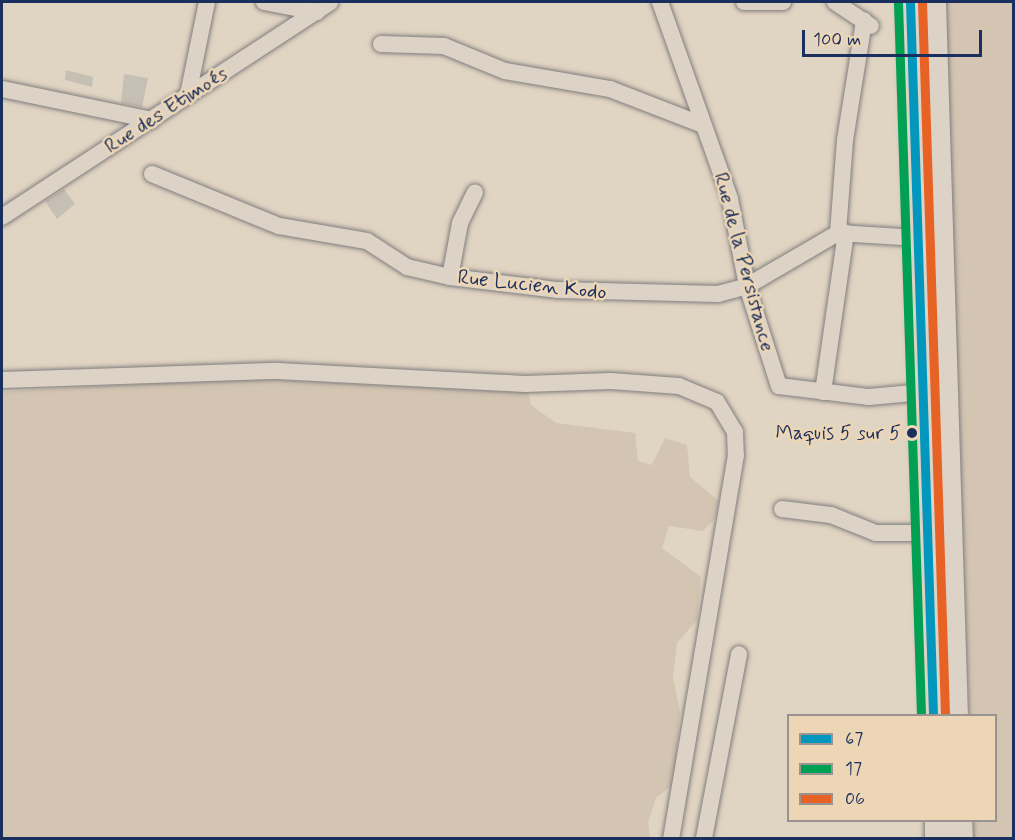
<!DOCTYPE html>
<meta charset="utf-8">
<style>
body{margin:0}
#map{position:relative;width:1015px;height:840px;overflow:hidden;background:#e0d4c2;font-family:Mynerve,sans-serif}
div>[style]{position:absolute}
.green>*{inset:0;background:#d3c5b2}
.building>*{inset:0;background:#c6bfb4}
.roads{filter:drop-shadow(0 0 2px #807e7f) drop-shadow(0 0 2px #807e7f)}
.minor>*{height:16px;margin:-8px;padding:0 8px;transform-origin:8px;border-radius:8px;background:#dcd3c6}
.highway>*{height:24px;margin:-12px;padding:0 12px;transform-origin:12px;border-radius:12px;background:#dcd3c6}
.bus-1>*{height:9px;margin:-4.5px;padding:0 4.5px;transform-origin:4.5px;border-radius:4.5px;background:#0497bd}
.bus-2>*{height:9px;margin:-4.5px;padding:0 4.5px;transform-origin:4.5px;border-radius:4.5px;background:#01a052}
.bus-3>*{height:9px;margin:-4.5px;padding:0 4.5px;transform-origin:4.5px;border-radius:4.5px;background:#e76225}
.dots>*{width:16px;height:16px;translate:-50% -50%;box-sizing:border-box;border:3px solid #edd6b5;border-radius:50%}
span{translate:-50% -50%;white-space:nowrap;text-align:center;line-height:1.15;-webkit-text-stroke:5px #edd6b5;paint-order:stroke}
.bus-label{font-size:20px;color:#1b2f5e}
.right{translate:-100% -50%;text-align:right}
.street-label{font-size:21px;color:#1b2f5e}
.frame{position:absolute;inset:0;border:3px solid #1b2f5e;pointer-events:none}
.legend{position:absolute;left:787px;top:714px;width:210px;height:108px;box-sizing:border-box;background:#edd6b5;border:2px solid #999392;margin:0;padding:8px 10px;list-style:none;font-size:18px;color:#1b2f5e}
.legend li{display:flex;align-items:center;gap:12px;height:30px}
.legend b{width:30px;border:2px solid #999392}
.scale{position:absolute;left:802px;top:30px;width:180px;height:27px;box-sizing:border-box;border:3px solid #1b2f5e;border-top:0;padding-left:8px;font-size:18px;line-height:21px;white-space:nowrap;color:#1b2f5e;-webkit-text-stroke:4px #edd6b5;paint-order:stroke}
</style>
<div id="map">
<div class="green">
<div style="clip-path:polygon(945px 2px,1013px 2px,1013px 838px,973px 838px,973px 821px,996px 820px,996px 716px,969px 715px)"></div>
<div style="clip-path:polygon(232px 378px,528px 392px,531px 405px,556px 423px,635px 433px,638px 461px,652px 465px,665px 438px,687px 445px,690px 477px,718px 500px,715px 519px,703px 531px,669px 526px,662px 548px,701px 577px,697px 620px,677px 643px,673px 677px,680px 711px,674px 784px,656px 798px,648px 822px,650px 838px,2px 838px,2px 392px)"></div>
</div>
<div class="building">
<div style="clip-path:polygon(66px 70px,93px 77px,92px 87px,65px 80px)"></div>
<div style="clip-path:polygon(124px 74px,148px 78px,142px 107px,121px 103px)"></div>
<div style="clip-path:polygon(64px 189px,75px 204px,57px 219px,45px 201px)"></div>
</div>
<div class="roads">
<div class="minor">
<div style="left:264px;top:2px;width:54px;rotate:10.7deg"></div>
<div style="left:660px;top:2px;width:209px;rotate:70.4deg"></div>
<div style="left:730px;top:199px;width:89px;rotate:78.9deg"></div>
<div style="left:747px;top:286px;width:105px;rotate:72.3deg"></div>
<div style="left:779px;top:386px;width:91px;rotate:7deg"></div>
<div style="left:869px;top:397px;width:55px;rotate:-5.2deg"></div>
<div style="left:744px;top:2px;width:39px"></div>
<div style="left:835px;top:2px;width:43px;rotate:33.7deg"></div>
<div style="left:381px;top:44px;width:63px;rotate:1.8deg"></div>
<div style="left:444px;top:46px;width:66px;rotate:22.3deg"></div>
<div style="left:505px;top:71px;width:107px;rotate:9.7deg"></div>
<div style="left:610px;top:89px;width:100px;rotate:21.2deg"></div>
<div style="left:2px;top:89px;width:153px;rotate:11.7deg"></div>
<div style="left:188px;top:95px;width:95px;rotate:-78.5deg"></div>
<div style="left:152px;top:174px;width:137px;rotate:22.3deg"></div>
<div style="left:279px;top:226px;width:89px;rotate:9.7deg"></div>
<div style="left:367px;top:241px;width:48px;rotate:33deg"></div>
<div style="left:407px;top:267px;width:44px;rotate:13.1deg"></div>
<div style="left:450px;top:277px;width:109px;rotate:6.9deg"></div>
<div style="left:558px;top:290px;width:160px;rotate:1.4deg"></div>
<div style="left:718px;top:294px;width:30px;rotate:-15deg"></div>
<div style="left:747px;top:286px;width:105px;rotate:-30.2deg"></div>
<div style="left:838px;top:233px;width:80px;rotate:3.6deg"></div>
<div style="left:2px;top:217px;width:392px;rotate:-33.2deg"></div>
<div style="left:838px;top:233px;width:93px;rotate:-85.7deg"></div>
<div style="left:845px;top:140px;width:121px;rotate:-80.9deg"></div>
<div style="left:450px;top:277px;width:55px;rotate:-79.5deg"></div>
<div style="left:460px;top:223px;width:34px;rotate:-64deg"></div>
<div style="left:2px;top:380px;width:276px;rotate:-1.9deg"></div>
<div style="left:278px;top:371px;width:247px;rotate:3deg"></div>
<div style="left:525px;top:384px;width:86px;rotate:-2deg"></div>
<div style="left:611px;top:381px;width:68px;rotate:4.2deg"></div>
<div style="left:679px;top:386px;width:41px;rotate:22.8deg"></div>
<div style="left:717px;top:402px;width:35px;rotate:59deg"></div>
<div style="left:735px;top:432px;width:23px;rotate:88deg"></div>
<div style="left:736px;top:455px;width:388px;rotate:99.6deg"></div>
<div style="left:823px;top:392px;width:161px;rotate:-81.8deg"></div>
<div style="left:782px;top:509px;width:49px;rotate:7deg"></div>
<div style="left:831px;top:515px;width:48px;rotate:21.8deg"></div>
<div style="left:876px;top:533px;width:52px"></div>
<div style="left:704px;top:838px;width:187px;rotate:-79.2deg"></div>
</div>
<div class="highway">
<div style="left:910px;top:2px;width:714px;rotate:88.15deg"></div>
<div style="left:934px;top:2px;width:714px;rotate:88.24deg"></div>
<div style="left:937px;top:820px;width:18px;rotate:90deg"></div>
<div style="left:960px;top:820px;width:18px;rotate:87deg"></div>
</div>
</div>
<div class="bus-1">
<div style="left:910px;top:2px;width:714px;rotate:88.15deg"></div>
</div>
<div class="bus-2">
<div style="left:898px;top:2px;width:714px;rotate:88.15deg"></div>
</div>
<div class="bus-3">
<div style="left:922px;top:2px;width:714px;rotate:88.15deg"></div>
</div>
<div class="dots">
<div style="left:912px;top:433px;background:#1b2f5e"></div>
</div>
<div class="bus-label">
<span class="right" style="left:901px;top:433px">Maquis 5 sur 5</span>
</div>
<div class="street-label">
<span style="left:166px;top:110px;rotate:-33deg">Rue des Etimoés</span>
<span style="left:744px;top:262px;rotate:75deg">Rue de la Persistance</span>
<span style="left:532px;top:285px;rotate:6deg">Rue Lucien Kodo</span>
</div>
<div class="frame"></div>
<ul class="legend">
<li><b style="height:8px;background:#0497bd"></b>67</li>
<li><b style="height:8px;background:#01a052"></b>17</li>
<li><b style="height:8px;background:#e76225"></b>06</li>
</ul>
<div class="scale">100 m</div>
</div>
